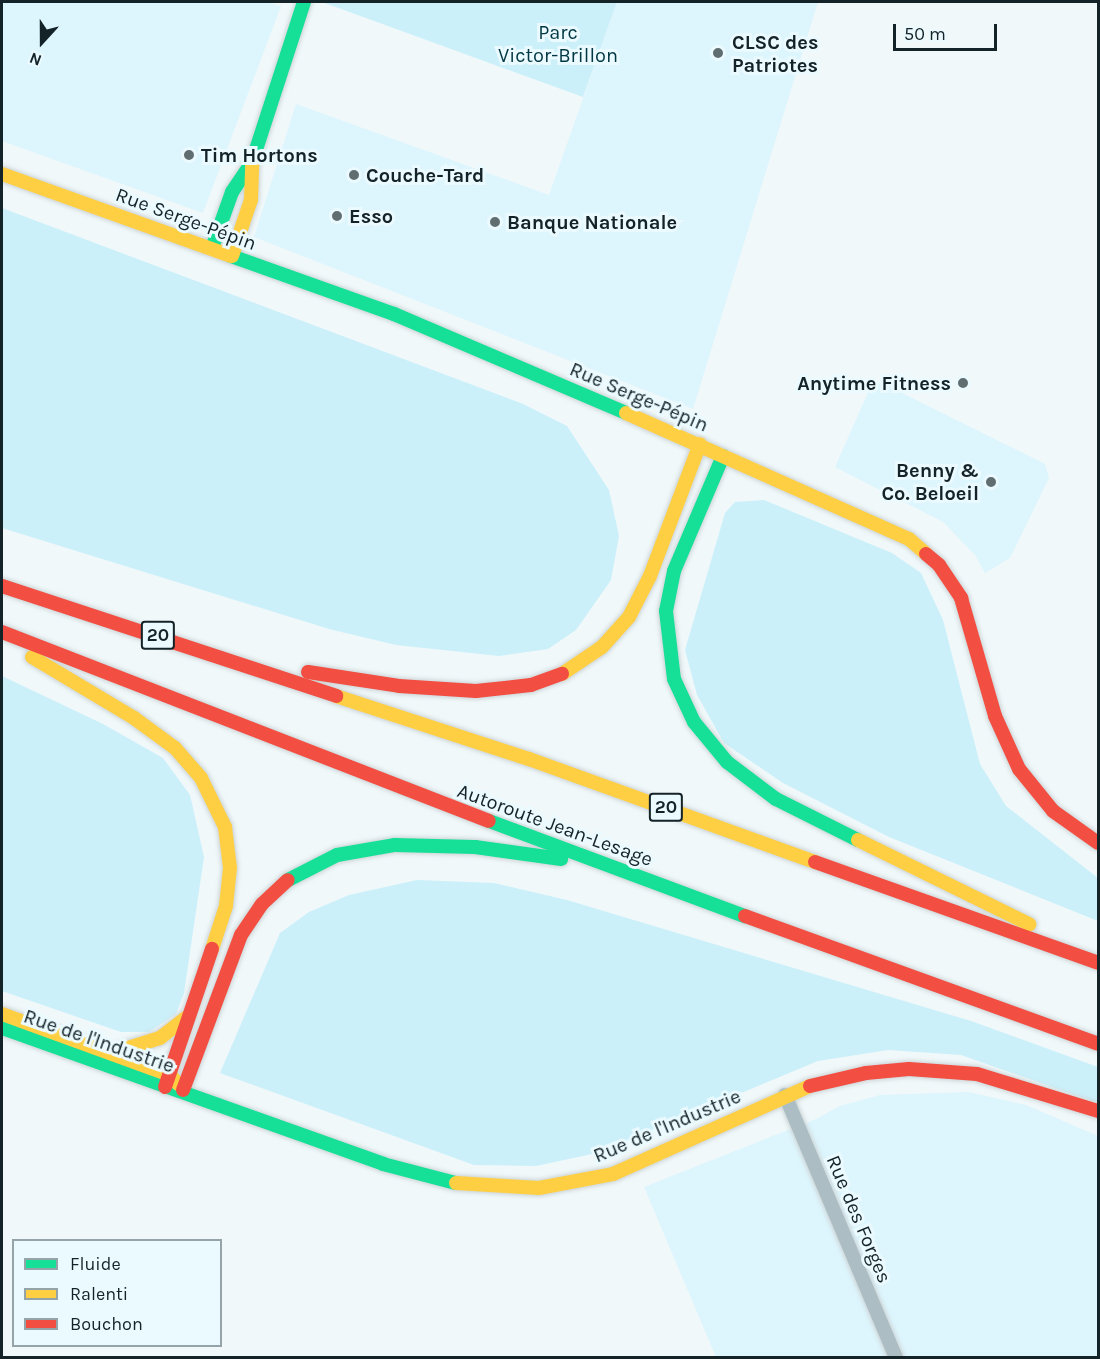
<!DOCTYPE html>
<meta charset="utf-8">
<style>
body{margin:0}
#map{position:relative;width:1100px;height:1359px;overflow:hidden;background:#f0f8fa;font-family:Karla,sans-serif}
div>[style]{position:absolute}
.built>*{inset:0;background:#ddf5fd}
.green>*{inset:0;background:#cbf0fa}
.roads{filter:drop-shadow(0 0 2px #ced5d7) drop-shadow(0 0 2px #ced5d7)}
.street>*{height:14px;margin:-7px;padding:0 7px;transform-origin:7px;border-radius:7px;background:#acbec3}
.fast>*{height:14px;margin:-7px;padding:0 7px;transform-origin:7px;border-radius:7px;background:#16e098}
.slow>*{height:14px;margin:-7px;padding:0 7px;transform-origin:7px;border-radius:7px;background:#ffcf43}
.jam>*{height:14px;margin:-7px;padding:0 7px;transform-origin:7px;border-radius:7px;background:#f24e42}
.dots>*{width:16px;height:16px;translate:-50% -50%;box-sizing:border-box;border:3px solid #ebfaff;border-radius:50%}
span{translate:-50% -50%;white-space:nowrap;text-align:center;line-height:1.15;-webkit-text-stroke:6px #ebfaff;paint-order:stroke}
.shield-label span{padding:2px 4px;background:#ebfaff;border:2px solid;border-radius:4px;-webkit-text-stroke-width:0}
.shield-label{font-size:18px;color:#142327;font-weight:700}
.park-label{font-size:20px;color:#023844}
.poi-label{font-size:20px;color:#142327;font-weight:700}
.left{translate:0 -50%;text-align:left}
.right{translate:-100% -50%;text-align:right}
.street-label{font-size:20px;color:#142327}
.frame{position:absolute;inset:0;border:3px solid #142327;pointer-events:none}
.legend{position:absolute;left:12px;top:1239px;width:210px;height:108px;box-sizing:border-box;background:#ebfaff;border:2px solid #95a4a9;margin:0;padding:8px 10px;list-style:none;font-size:18px;color:#142327}
.legend li{display:flex;align-items:center;gap:12px;height:30px}
.legend b{width:30px;border:2px solid #95a4a9}
.north{position:absolute;left:12px;top:12px;width:60px;height:60px;-webkit-text-stroke:4px #ebfaff;paint-order:stroke;rotate:201deg;font-size:16px;font-weight:700;line-height:24px;text-align:center;color:#142327}
.north::after{content:'';display:block;margin:auto;width:21px;height:27px;background:#142327;clip-path:polygon(50% 0,100% 100%,50% 72%,0 100%)}
.scale{position:absolute;left:893px;top:24px;width:104px;height:27px;box-sizing:border-box;border:3px solid #142327;border-top:0;padding-left:8px;font-size:18px;line-height:21px;white-space:nowrap;color:#142327;-webkit-text-stroke:4px #ebfaff;paint-order:stroke}
</style>
<div id="map">
<div class="built">
<div style="clip-path:polygon(2px 2px,268px 2px,281px 6px,203px 213px,2px 141px)"></div>
<div style="clip-path:polygon(617px 2px,818px 2px,693px 409px,254px 237px,296px 104px,549px 195px)"></div>
<div style="clip-path:polygon(874px 379px,1045px 464px,1049px 478px,1010px 558px,985px 573px,975px 555px,943px 522px,835px 467px)"></div>
<div style="clip-path:polygon(968px 1092px,1026px 1105px,1098px 1136px,1098px 1357px,716px 1357px,644px 1187px,816px 1119px,840px 1106px,880px 1095px)"></div>
</div>
<div class="green">
<div style="clip-path:polygon(322px 2px,617px 2px,583px 97px)"></div>
<div style="clip-path:polygon(2px 208px,523px 404px,567px 426px,609px 490px,619px 536px,611px 580px,576px 630px,548px 649px,499px 656px,396px 645px,329px 629px,2px 528px)"></div>
<div style="clip-path:polygon(764px 500px,892px 553px,921px 573px,943px 620px,980px 764px,1006px 806px,1098px 878px,1098px 921px,889px 837px,783px 783px,724px 743px,697px 695px,685px 650px,725px 513px,735px 502px)"></div>
<div style="clip-path:polygon(2px 676px,103px 724px,163px 758px,190px 795px,204px 857px,184px 993px,176px 1014px,149px 1032px,121px 1032px,2px 991px)"></div>
<div style="clip-path:polygon(417px 880px,494px 883px,567px 900px,971px 1021px,1098px 1067px,1098px 1103px,961px 1055px,888px 1050px,818px 1061px,597px 1153px,536px 1166px,474px 1165px,220px 1073px,280px 933px,309px 912px,349px 895px)"></div>
</div>
<div class="roads">
<div class="street">
<div style="left:785px;top:1095px;width:285px;rotate:67.1deg"></div>
</div>
<div class="fast">
<div style="left:212px;top:248px;width:59px;rotate:-70.3deg"></div>
<div style="left:232px;top:192px;width:36px;rotate:-56deg"></div>
<div style="left:252px;top:162px;width:168px;rotate:-72deg"></div>
<div style="left:231px;top:256px;width:173px;rotate:19.6deg"></div>
<div style="left:394px;top:314px;width:252px;rotate:23.1deg"></div>
<div style="left:723px;top:456px;width:125px;rotate:113.1deg"></div>
<div style="left:674px;top:571px;width:41px;rotate:101.3deg"></div>
<div style="left:666px;top:611px;width:68px;rotate:83.3deg"></div>
<div style="left:674px;top:679px;width:47px;rotate:65.1deg"></div>
<div style="left:694px;top:722px;width:52px;rotate:50.5deg"></div>
<div style="left:727px;top:762px;width:61px;rotate:37.1deg"></div>
<div style="left:776px;top:799px;width:92px;rotate:26.6deg"></div>
<div style="left:489px;top:821px;width:273px;rotate:20.4deg"></div>
<div style="left:288px;top:880px;width:55px;rotate:-27deg"></div>
<div style="left:337px;top:855px;width:59px;rotate:-9.8deg"></div>
<div style="left:395px;top:845px;width:80px;rotate:1.4deg"></div>
<div style="left:475px;top:847px;width:87px;rotate:7.9deg"></div>
<div style="left:2px;top:1028px;width:405px;rotate:19.6deg"></div>
<div style="left:383px;top:1164px;width:75px;rotate:14.6deg"></div>
</div>
<div class="slow">
<div style="left:2px;top:174px;width:243px;rotate:19.7deg"></div>
<div style="left:232px;top:256px;width:59px;rotate:-71.3deg"></div>
<div style="left:251px;top:200px;width:38px;rotate:-88deg"></div>
<div style="left:626px;top:413px;width:310px;rotate:24deg"></div>
<div style="left:909px;top:539px;width:23px;rotate:41deg"></div>
<div style="left:32px;top:657px;width:119px;rotate:30.9deg"></div>
<div style="left:134px;top:718px;width:51px;rotate:36.2deg"></div>
<div style="left:175px;top:748px;width:40px;rotate:49deg"></div>
<div style="left:201px;top:778px;width:55px;rotate:63.9deg"></div>
<div style="left:225px;top:827px;width:41px;rotate:83deg"></div>
<div style="left:230px;top:868px;width:38px;rotate:96deg"></div>
<div style="left:226px;top:906px;width:45px;rotate:108deg"></div>
<div style="left:562px;top:674px;width:48px;rotate:-34deg"></div>
<div style="left:602px;top:647px;width:40px;rotate:-48deg"></div>
<div style="left:629px;top:617px;width:46px;rotate:-62.9deg"></div>
<div style="left:650px;top:576px;width:141px;rotate:-69.3deg"></div>
<div style="left:336px;top:696px;width:203px;rotate:18.1deg"></div>
<div style="left:529px;top:759px;width:304px;rotate:19.8deg"></div>
<div style="left:858px;top:840px;width:191px;rotate:26.2deg"></div>
<div style="left:2px;top:1014px;width:179px;rotate:20deg"></div>
<div style="left:170px;top:1075px;width:12px;rotate:48deg"></div>
<div style="left:112px;top:1053px;width:50px;rotate:-17.4deg"></div>
<div style="left:160px;top:1038px;width:33px;rotate:-38deg"></div>
<div style="left:456px;top:1183px;width:83px;rotate:3.4deg"></div>
<div style="left:539px;top:1188px;width:75px;rotate:-10.7deg"></div>
<div style="left:613px;top:1174px;width:216px;rotate:-24.1deg"></div>
</div>
<div class="jam">
<div style="left:926px;top:554px;width:17px;rotate:40deg"></div>
<div style="left:939px;top:565px;width:40px;rotate:56deg"></div>
<div style="left:961px;top:598px;width:123px;rotate:73.9deg"></div>
<div style="left:995px;top:716px;width:58px;rotate:65.6deg"></div>
<div style="left:1019px;top:769px;width:54px;rotate:51deg"></div>
<div style="left:1053px;top:811px;width:55px;rotate:35.4deg"></div>
<div style="left:2px;top:586px;width:352px;rotate:18.2deg"></div>
<div style="left:2px;top:632px;width:522px;rotate:21.21deg"></div>
<div style="left:308px;top:672px;width:92px;rotate:8.7deg"></div>
<div style="left:399px;top:686px;width:77px;rotate:3.7deg"></div>
<div style="left:476px;top:691px;width:55px;rotate:-6.2deg"></div>
<div style="left:531px;top:685px;width:33px;rotate:-20deg"></div>
<div style="left:815px;top:862px;width:300px;rotate:19.6deg"></div>
<div style="left:745px;top:916px;width:375px;rotate:19.9deg"></div>
<div style="left:810px;top:1086px;width:57px;rotate:-13.1deg"></div>
<div style="left:866px;top:1073px;width:43px;rotate:-5.3deg"></div>
<div style="left:909px;top:1069px;width:68px;rotate:4.2deg"></div>
<div style="left:977px;top:1074px;width:127px;rotate:17deg"></div>
<div style="left:165px;top:1087px;width:146px;rotate:-71.2deg"></div>
<div style="left:183px;top:1090px;width:165px;rotate:-69.5deg"></div>
<div style="left:241px;top:935px;width:37px;rotate:-56deg"></div>
<div style="left:262px;top:904px;width:35px;rotate:-43deg"></div>
</div>
</div>
<div class="dots">
<div style="left:718px;top:53px;background:#616e71"></div>
<div style="left:189px;top:155px;background:#616e71"></div>
<div style="left:354px;top:175px;background:#616e71"></div>
<div style="left:337px;top:216px;background:#616e71"></div>
<div style="left:495px;top:222px;background:#616e71"></div>
<div style="left:963px;top:383px;background:#616e71"></div>
<div style="left:991px;top:482px;background:#616e71"></div>
</div>
<div class="shield-label">
<span style="left:158px;top:635px">20</span>
<span style="left:666px;top:807px">20</span>
</div>
<div class="park-label">
<span style="left:558px;top:44px">Parc<br>Victor-Brillon</span>
</div>
<div class="poi-label">
<span class="left" style="left:732px;top:54px">CLSC des<br>Patriotes</span>
<span class="left" style="left:201px;top:155px">Tim Hortons</span>
<span class="left" style="left:366px;top:175px">Couche-Tard</span>
<span class="left" style="left:349px;top:216px">Esso</span>
<span class="left" style="left:507px;top:222px">Banque Nationale</span>
<span class="right" style="left:951px;top:383px">Anytime Fitness</span>
<span class="right" style="left:979px;top:482px">Benny &amp;<br>Co. Beloeil</span>
</div>
<div class="street-label">
<span style="left:186px;top:219px;rotate:20deg">Rue Serge-Pépin</span>
<span style="left:639px;top:397px;rotate:23deg">Rue Serge-Pépin</span>
<span style="left:555px;top:825px;rotate:20deg">Autoroute Jean-Lesage</span>
<span style="left:99px;top:1041px;rotate:19deg">Rue de l'Industrie</span>
<span style="left:667px;top:1126px;rotate:-23deg">Rue de l'Industrie</span>
<span style="left:859px;top:1219px;rotate:67deg">Rue des Forges</span>
</div>
<div class="frame"></div>
<ul class="legend">
<li><b style="height:8px;background:#16e098"></b>Fluide</li>
<li><b style="height:8px;background:#ffcf43"></b>Ralenti</li>
<li><b style="height:8px;background:#f24e42"></b>Bouchon</li>
</ul>
<div class="north">N</div>
<div class="scale">50 m</div>
</div>
